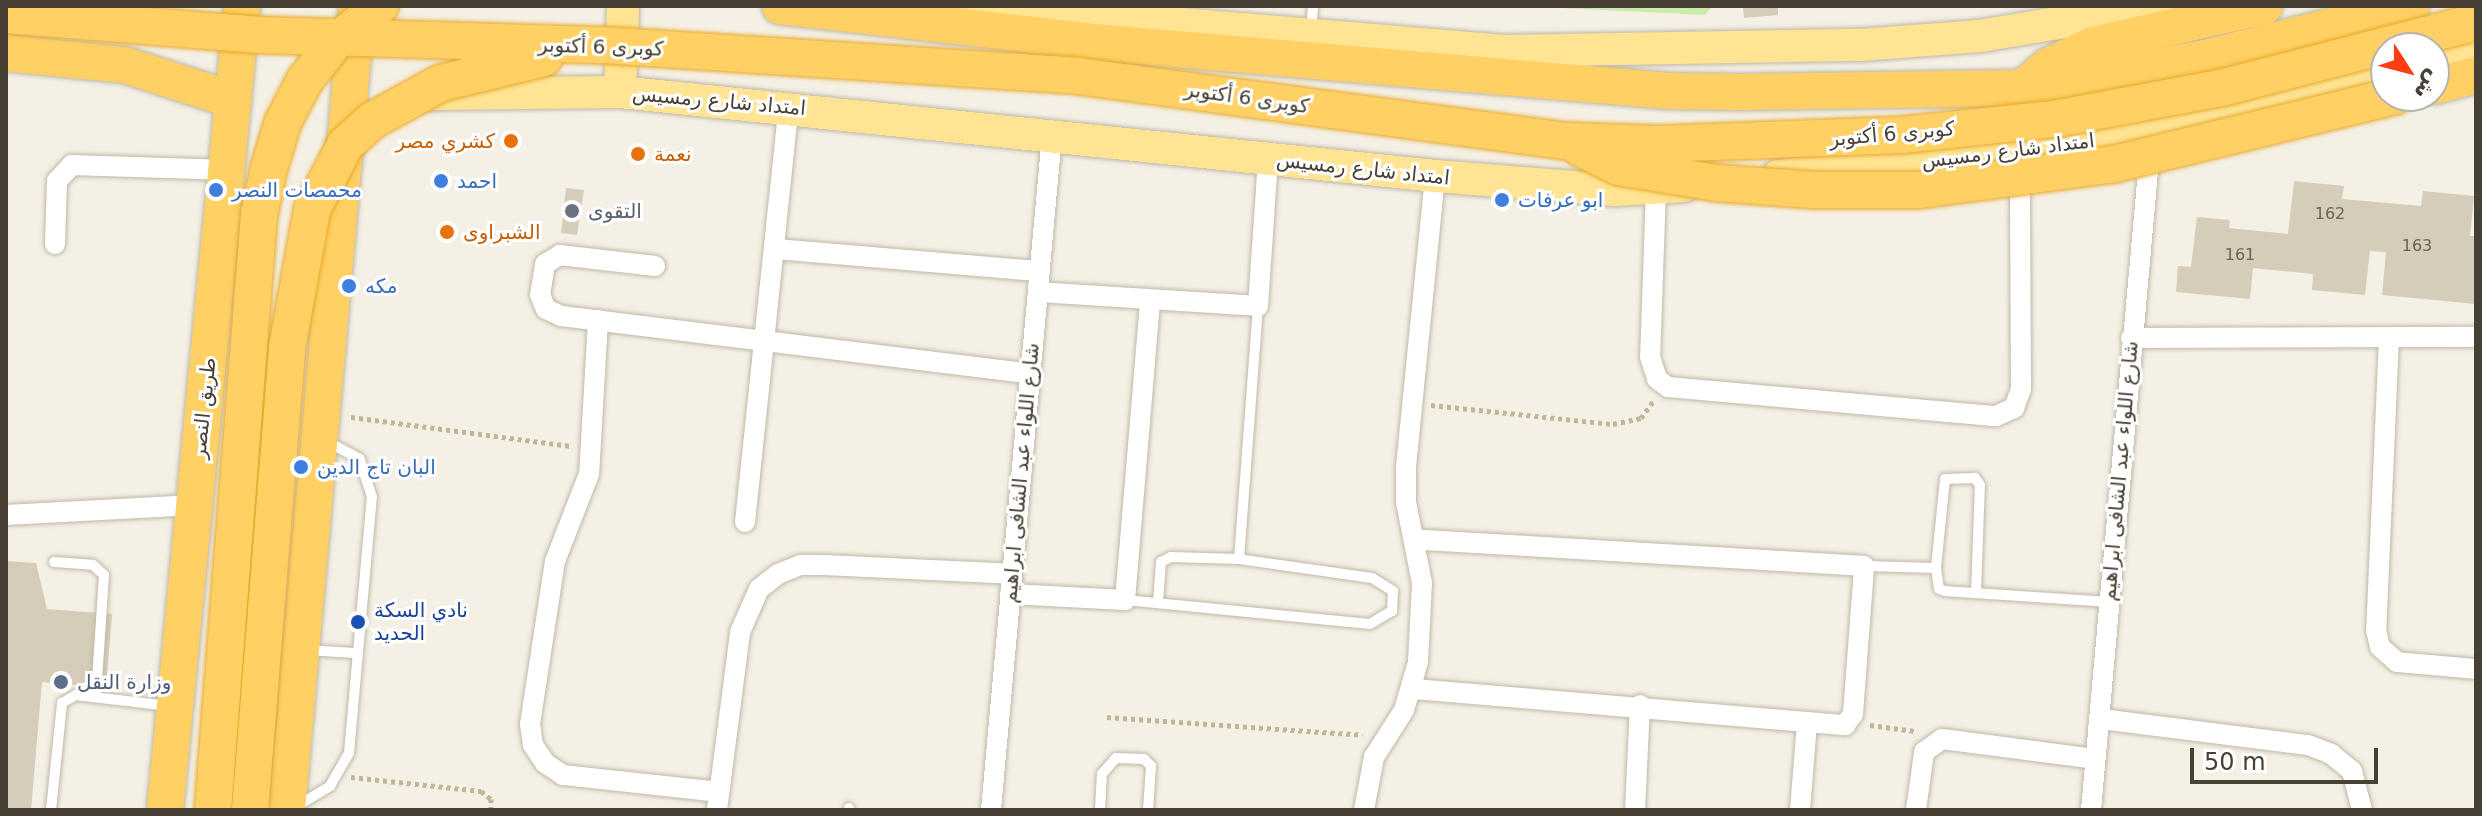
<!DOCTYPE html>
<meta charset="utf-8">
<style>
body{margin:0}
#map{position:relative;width:2482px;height:816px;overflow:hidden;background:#f4f0e5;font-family:"DejaVu Sans",Cairo,sans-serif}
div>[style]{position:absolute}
.green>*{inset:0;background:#ccebab}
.building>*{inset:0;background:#d6ccba}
.path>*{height:5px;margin-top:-2.5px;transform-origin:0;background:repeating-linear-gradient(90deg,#c2b598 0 4px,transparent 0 8px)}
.roads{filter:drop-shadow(0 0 2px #c0b8a7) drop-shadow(0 0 2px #c0b8a7)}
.lane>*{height:10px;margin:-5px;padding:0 5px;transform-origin:5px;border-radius:5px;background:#fff}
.street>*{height:20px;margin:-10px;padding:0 10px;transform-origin:10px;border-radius:10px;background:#fff}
.primary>*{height:32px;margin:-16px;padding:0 16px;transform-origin:16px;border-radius:16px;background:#ffe493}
.highway>*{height:36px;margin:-18px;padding:0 18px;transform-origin:18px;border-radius:18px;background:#ffd165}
.bridges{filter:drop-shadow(0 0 2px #e7a92c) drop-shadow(0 0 2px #e7a92c)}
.highway-bridge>*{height:36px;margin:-18px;padding:0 18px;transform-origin:18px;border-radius:18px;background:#ffd165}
.dots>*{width:22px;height:22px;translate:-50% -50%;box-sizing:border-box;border:4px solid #fff;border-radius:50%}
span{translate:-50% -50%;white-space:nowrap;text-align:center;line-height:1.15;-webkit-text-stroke:6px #fff;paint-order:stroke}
.number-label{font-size:16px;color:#6b6356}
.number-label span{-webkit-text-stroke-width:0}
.street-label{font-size:20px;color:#474034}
.food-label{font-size:20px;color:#c56008}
.right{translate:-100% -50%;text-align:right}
.left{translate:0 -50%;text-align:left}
.shop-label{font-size:20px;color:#366cbe}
.worship-label{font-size:20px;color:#5b616d}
.transit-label{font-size:20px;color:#164399}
.service-label{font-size:20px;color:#4e5e75}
.frame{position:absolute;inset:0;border:8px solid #474034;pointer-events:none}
.north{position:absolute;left:2370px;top:32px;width:80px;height:80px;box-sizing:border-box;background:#fff;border:2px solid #b5b3ae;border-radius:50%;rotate:126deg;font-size:22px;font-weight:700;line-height:32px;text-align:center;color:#474034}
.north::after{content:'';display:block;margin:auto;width:28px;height:36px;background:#ff3d11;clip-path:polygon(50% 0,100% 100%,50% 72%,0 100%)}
.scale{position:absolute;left:2190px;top:748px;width:188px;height:36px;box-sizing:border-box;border:4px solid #474034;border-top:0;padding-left:10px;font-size:24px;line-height:28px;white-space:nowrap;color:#474034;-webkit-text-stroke:6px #fff;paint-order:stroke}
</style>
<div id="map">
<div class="green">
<div style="clip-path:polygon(1519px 6px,1713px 6px,1705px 15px)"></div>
</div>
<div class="building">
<div style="clip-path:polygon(1743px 6px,1778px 6px,1778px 15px,1744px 18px)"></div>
<div style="clip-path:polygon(2294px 181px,2344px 186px,2342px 199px,2421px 206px,2423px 191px,2474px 196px,2470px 236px,2476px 236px,2476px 304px,2382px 295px,2386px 252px,2370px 251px,2365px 295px,2312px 290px,2313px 274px,2253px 268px,2250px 299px,2176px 292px,2178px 266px,2191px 267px,2197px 217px,2230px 220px,2229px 228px,2288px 234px)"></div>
<div style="clip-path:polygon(566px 188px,584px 190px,577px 235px,561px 233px)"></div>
<div style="clip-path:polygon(6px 561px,36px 563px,47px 609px,112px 614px,106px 688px,42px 682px,31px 810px,6px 810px)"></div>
</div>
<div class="path">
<div style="left:1431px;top:405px;width:183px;rotate:6deg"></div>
<div style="left:1613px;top:424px;width:29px;rotate:-12deg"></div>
<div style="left:1641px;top:418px;width:22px;rotate:-54deg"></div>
<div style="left:351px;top:417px;width:222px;rotate:7.5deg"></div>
<div style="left:1107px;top:717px;width:256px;rotate:4deg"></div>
<div style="left:1870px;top:725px;width:45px;rotate:7.6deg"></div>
<div style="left:351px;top:777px;width:131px;rotate:6.1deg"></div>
<div style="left:481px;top:791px;width:13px;rotate:39deg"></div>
<div style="left:491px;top:799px;width:11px;rotate:90deg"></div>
</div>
<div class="roads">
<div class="lane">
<div style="left:1311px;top:30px;width:24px;rotate:-85deg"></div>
<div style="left:1239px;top:559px;width:254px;rotate:-85.7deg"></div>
<div style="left:54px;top:562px;width:39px;rotate:4deg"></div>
<div style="left:93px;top:565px;width:15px;rotate:42deg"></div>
<div style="left:104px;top:575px;width:122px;rotate:93.8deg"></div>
<div style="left:1864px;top:566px;width:72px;rotate:1.6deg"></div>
<div style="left:1976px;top:592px;width:107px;rotate:-87.9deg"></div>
<div style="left:1980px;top:485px;width:9px;rotate:-126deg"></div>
<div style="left:1975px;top:478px;width:30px;rotate:178deg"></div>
<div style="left:1945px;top:479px;width:89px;rotate:95.8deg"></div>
<div style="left:1936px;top:568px;width:21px;rotate:82deg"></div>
<div style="left:1939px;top:589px;width:6px;rotate:18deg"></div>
<div style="left:1945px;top:591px;width:164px;rotate:3.8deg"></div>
<div style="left:1125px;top:600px;width:246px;rotate:5.6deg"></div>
<div style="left:1370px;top:624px;width:26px;rotate:-31deg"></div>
<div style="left:1392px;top:611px;width:20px;rotate:-87deg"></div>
<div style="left:1393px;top:591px;width:25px;rotate:-148deg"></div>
<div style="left:1372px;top:578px;width:134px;rotate:-171.9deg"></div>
<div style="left:1239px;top:559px;width:68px;rotate:-178.3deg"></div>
<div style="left:1171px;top:557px;width:11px;rotate:153deg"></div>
<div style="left:1161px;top:562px;width:40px;rotate:94.3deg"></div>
<div style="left:306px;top:650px;width:49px;rotate:3.5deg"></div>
<div style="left:297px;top:806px;width:39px;rotate:-31deg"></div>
<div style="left:330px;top:786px;width:38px;rotate:-60deg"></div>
<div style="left:349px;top:753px;width:257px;rotate:-84.9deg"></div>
<div style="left:372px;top:497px;width:40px;rotate:-108deg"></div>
<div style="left:360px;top:459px;width:40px;rotate:-152deg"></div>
<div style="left:51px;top:810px;width:108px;rotate:-84.1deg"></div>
<div style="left:62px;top:703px;width:16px;rotate:-30deg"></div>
<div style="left:76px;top:695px;width:95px;rotate:6.7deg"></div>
<div style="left:849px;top:810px;width:2px;rotate:-90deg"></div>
<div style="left:1100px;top:810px;width:36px;rotate:-87deg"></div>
<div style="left:1102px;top:774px;width:21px;rotate:-49deg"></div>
<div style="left:1116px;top:758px;width:28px;rotate:2deg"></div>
<div style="left:1144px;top:759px;width:10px;rotate:45deg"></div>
<div style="left:1151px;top:766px;width:44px;rotate:93.9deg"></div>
</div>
<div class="street">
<div style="left:1656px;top:189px;width:168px;rotate:92deg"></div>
<div style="left:1650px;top:357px;width:23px;rotate:72deg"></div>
<div style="left:1657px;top:379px;width:14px;rotate:36deg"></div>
<div style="left:1668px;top:387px;width:329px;rotate:5.1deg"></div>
<div style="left:1996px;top:416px;width:20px;rotate:-24deg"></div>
<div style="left:2014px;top:408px;width:20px;rotate:-70deg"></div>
<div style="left:2021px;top:389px;width:221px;rotate:-90.3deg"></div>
<div style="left:55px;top:244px;width:63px;rotate:-88.2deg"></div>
<div style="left:57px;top:181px;width:22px;rotate:-47deg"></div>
<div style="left:72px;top:165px;width:156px;rotate:1.8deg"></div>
<div style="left:776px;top:249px;width:265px;rotate:4.8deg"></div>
<div style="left:655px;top:266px;width:96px;rotate:-173.4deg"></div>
<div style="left:560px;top:255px;width:17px;rotate:149deg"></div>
<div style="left:545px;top:264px;width:31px;rotate:99deg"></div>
<div style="left:540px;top:295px;width:15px;rotate:67deg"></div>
<div style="left:546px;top:309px;width:17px;rotate:25deg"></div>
<div style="left:561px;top:316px;width:473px;rotate:7deg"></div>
<div style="left:1038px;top:292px;width:220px;rotate:3.6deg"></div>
<div style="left:1258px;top:306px;width:147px;rotate:-86.1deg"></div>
<div style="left:598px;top:320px;width:154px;rotate:93.3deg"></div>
<div style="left:589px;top:474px;width:93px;rotate:111.3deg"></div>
<div style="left:555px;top:561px;width:165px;rotate:98.7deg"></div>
<div style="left:530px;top:724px;width:21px;rotate:82deg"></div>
<div style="left:533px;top:745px;width:22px;rotate:56deg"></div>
<div style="left:545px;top:763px;width:22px;rotate:34deg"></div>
<div style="left:563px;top:775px;width:157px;rotate:6.2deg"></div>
<div style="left:2131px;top:338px;width:345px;rotate:-0.2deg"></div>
<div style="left:2389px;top:338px;width:292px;rotate:92.5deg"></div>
<div style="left:2376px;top:630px;width:17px;rotate:77deg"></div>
<div style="left:2380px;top:647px;width:23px;rotate:41deg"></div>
<div style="left:2397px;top:662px;width:79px;rotate:5.1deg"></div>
<div style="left:6px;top:515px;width:189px;rotate:-3deg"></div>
<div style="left:745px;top:522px;width:418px;rotate:-84deg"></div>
<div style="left:1010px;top:594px;width:115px;rotate:3deg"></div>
<div style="left:1125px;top:600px;width:300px;rotate:-85.2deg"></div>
<div style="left:1414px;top:689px;width:433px;rotate:4.8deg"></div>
<div style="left:1845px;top:725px;width:14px;rotate:-54deg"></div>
<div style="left:1853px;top:714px;width:148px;rotate:-85.7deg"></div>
<div style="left:1864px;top:566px;width:451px;rotate:-176.6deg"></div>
<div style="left:2101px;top:719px;width:209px;rotate:7.2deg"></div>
<div style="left:2308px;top:745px;width:25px;rotate:21deg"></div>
<div style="left:2331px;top:754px;width:27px;rotate:39deg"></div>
<div style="left:2352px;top:771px;width:40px;rotate:75.6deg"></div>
<div style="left:717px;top:810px;width:179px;rotate:-82.6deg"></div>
<div style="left:740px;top:632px;width:47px;rotate:-66.2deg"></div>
<div style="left:759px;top:589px;width:24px;rotate:-38deg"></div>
<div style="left:778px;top:574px;width:24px;rotate:-22deg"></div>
<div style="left:800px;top:565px;width:24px"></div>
<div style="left:824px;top:565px;width:188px;rotate:2.7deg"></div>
<div style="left:991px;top:810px;width:678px;rotate:-84.84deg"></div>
<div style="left:1364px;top:810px;width:54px;rotate:-79.3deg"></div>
<div style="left:1374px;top:757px;width:56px;rotate:-57.4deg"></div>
<div style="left:1404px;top:710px;width:50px;rotate:-73.7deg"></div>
<div style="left:1418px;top:662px;width:79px;rotate:-87.1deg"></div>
<div style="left:1422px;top:583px;width:83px;rotate:-101.2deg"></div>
<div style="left:1406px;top:502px;width:35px;rotate:-90deg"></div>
<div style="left:1406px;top:467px;width:292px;rotate:-84.3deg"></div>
<div style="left:1635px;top:810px;width:105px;rotate:-87.3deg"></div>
<div style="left:1800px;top:810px;width:87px;rotate:-85.4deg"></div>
<div style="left:1916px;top:810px;width:59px;rotate:-82.1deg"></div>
<div style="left:1924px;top:752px;width:22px;rotate:-36deg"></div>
<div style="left:1942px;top:739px;width:154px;rotate:7.4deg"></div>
<div style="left:2091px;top:810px;width:664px;rotate:-84.9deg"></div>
</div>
<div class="primary">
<div style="left:967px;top:6px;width:539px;rotate:4.79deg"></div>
<div style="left:1504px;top:51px;width:356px;rotate:-1deg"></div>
<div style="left:1860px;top:45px;width:120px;rotate:-4.3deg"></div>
<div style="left:1980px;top:36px;width:181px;rotate:-9.5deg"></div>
<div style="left:2434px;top:65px;width:43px;rotate:-13.4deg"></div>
<div style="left:620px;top:92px;width:86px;rotate:-88deg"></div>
<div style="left:428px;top:94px;width:192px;rotate:-0.6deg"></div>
<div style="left:620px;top:92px;width:819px;rotate:5.88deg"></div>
<div style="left:1435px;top:176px;width:180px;rotate:4.5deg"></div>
<div style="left:1614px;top:190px;width:70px;rotate:-3.3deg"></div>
<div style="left:1778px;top:176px;width:243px;rotate:-5.7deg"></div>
<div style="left:2020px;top:152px;width:133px;rotate:-8.7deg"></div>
<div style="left:2151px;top:132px;width:241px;rotate:-13.2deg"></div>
</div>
<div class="highway">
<div style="left:780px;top:6px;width:327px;rotate:6.5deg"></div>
<div style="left:1105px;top:43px;width:566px;rotate:4.86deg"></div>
<div style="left:1669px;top:91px;width:71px;rotate:0.8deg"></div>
<div style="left:1740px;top:92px;width:283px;rotate:-0.8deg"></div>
<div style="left:2023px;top:88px;width:50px;rotate:-6.8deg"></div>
<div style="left:2073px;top:82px;width:134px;rotate:-10.3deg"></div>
<div style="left:2205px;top:58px;width:213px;rotate:-14.1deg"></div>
<div style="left:6px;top:53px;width:120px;rotate:5.8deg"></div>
<div style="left:125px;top:65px;width:114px;rotate:18deg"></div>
<div style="left:2434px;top:86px;width:43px;rotate:-14.7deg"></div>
<div style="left:2024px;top:87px;width:32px;rotate:-41deg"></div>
<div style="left:2048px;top:66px;width:50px;rotate:-25deg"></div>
<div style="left:2093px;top:45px;width:176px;rotate:-12.8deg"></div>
<div style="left:165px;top:810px;width:808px;rotate:-84.53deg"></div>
<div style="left:287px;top:810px;width:805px;rotate:-85.01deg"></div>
</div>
</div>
<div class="bridges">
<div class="highway-bridge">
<div style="left:6px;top:15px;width:255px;rotate:4.5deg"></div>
<div style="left:260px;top:35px;width:343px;rotate:1.7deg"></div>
<div style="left:603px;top:45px;width:476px;rotate:3.7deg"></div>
<div style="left:1078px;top:76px;width:494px;rotate:7.6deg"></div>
<div style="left:1568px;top:141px;width:91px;rotate:1.9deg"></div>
<div style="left:1659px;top:144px;width:243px;rotate:-2.1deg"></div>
<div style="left:1902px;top:135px;width:159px;rotate:-6.1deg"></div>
<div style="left:2060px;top:118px;width:164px;rotate:-10.6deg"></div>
<div style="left:2221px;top:88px;width:263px;rotate:-14.5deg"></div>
<div style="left:1580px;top:148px;width:43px;rotate:26deg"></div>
<div style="left:1619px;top:167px;width:99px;rotate:9.3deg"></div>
<div style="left:1717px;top:183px;width:97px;rotate:4.1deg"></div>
<div style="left:1814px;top:190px;width:105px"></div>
<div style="left:1919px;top:190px;width:197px;rotate:-7.6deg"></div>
<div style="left:2114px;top:164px;width:289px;rotate:-13.6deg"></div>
<div style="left:213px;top:810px;width:597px;rotate:-85.58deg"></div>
<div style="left:259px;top:215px;width:48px;rotate:-78deg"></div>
<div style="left:269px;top:168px;width:48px;rotate:-73.1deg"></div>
<div style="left:283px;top:122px;width:47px;rotate:-62.4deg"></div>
<div style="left:305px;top:80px;width:48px;rotate:-51.7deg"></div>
<div style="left:335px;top:42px;width:58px;rotate:-38.7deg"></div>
<div style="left:250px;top:810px;width:463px;rotate:-85.4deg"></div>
<div style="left:287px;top:348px;width:140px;rotate:-79.7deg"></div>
<div style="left:312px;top:210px;width:73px;rotate:-63.1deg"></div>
<div style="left:345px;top:145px;width:38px;rotate:-42deg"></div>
<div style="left:373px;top:120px;width:77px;rotate:-28.6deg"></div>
<div style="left:441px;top:83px;width:106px;rotate:-13.6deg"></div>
</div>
</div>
<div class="dots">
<div style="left:511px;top:141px;background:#e8710a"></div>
<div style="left:638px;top:154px;background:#e8710a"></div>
<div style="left:441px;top:181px;background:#3f7fe0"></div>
<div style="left:216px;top:190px;background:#3f7fe0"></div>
<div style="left:1502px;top:200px;background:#3f7fe0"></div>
<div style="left:572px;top:211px;background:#6b7280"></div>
<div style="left:447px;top:232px;background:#e8710a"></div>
<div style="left:349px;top:286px;background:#3f7fe0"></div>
<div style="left:301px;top:467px;background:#3f7fe0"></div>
<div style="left:358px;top:622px;background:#1a4fb4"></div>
<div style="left:61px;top:682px;background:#5c6f8a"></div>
</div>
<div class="number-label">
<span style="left:2330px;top:214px">162</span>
<span style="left:2417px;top:246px">163</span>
<span style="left:2240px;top:255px">161</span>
</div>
<div class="street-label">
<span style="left:601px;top:47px;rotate:2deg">كوبرى 6 أكتوبر</span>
<span style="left:1247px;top:98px;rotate:8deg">كوبرى 6 أكتوبر</span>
<span style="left:719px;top:101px;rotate:5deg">امتداد شارع رمسيس</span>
<span style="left:1892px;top:134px;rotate:-5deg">كوبرى 6 أكتوبر</span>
<span style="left:2008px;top:151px;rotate:-7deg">امتداد شارع رمسيس</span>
<span style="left:1363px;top:169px;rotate:6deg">امتداد شارع رمسيس</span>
<span style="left:204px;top:408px;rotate:-84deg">طريق النصر</span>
<span style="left:2120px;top:471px;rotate:-85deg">شارع اللواء عبد الشافى ابراهيم</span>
<span style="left:1021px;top:473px;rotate:-85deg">شارع اللواء عبد الشافى ابراهيم</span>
</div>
<div class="food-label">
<span class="right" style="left:495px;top:141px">كشري مصر</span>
<span class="left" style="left:654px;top:154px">نعمة</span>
<span class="left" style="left:463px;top:232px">الشبراوى</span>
</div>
<div class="shop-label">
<span class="left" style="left:457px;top:181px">احمد</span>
<span class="left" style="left:232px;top:190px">محمصات النصر</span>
<span class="left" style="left:1518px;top:200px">ابو عرفات</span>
<span class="left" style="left:365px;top:286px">مكه</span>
<span class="left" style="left:317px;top:467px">البان تاج الدين</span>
</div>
<div class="worship-label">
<span class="left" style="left:588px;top:211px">التقوى</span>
</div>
<div class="transit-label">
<span class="left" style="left:374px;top:622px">نادي السكة<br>الحديد</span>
</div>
<div class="service-label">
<span class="left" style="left:77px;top:682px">وزارة النقل</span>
</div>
<div class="frame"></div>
<div class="north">ش</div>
<div class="scale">50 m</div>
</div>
